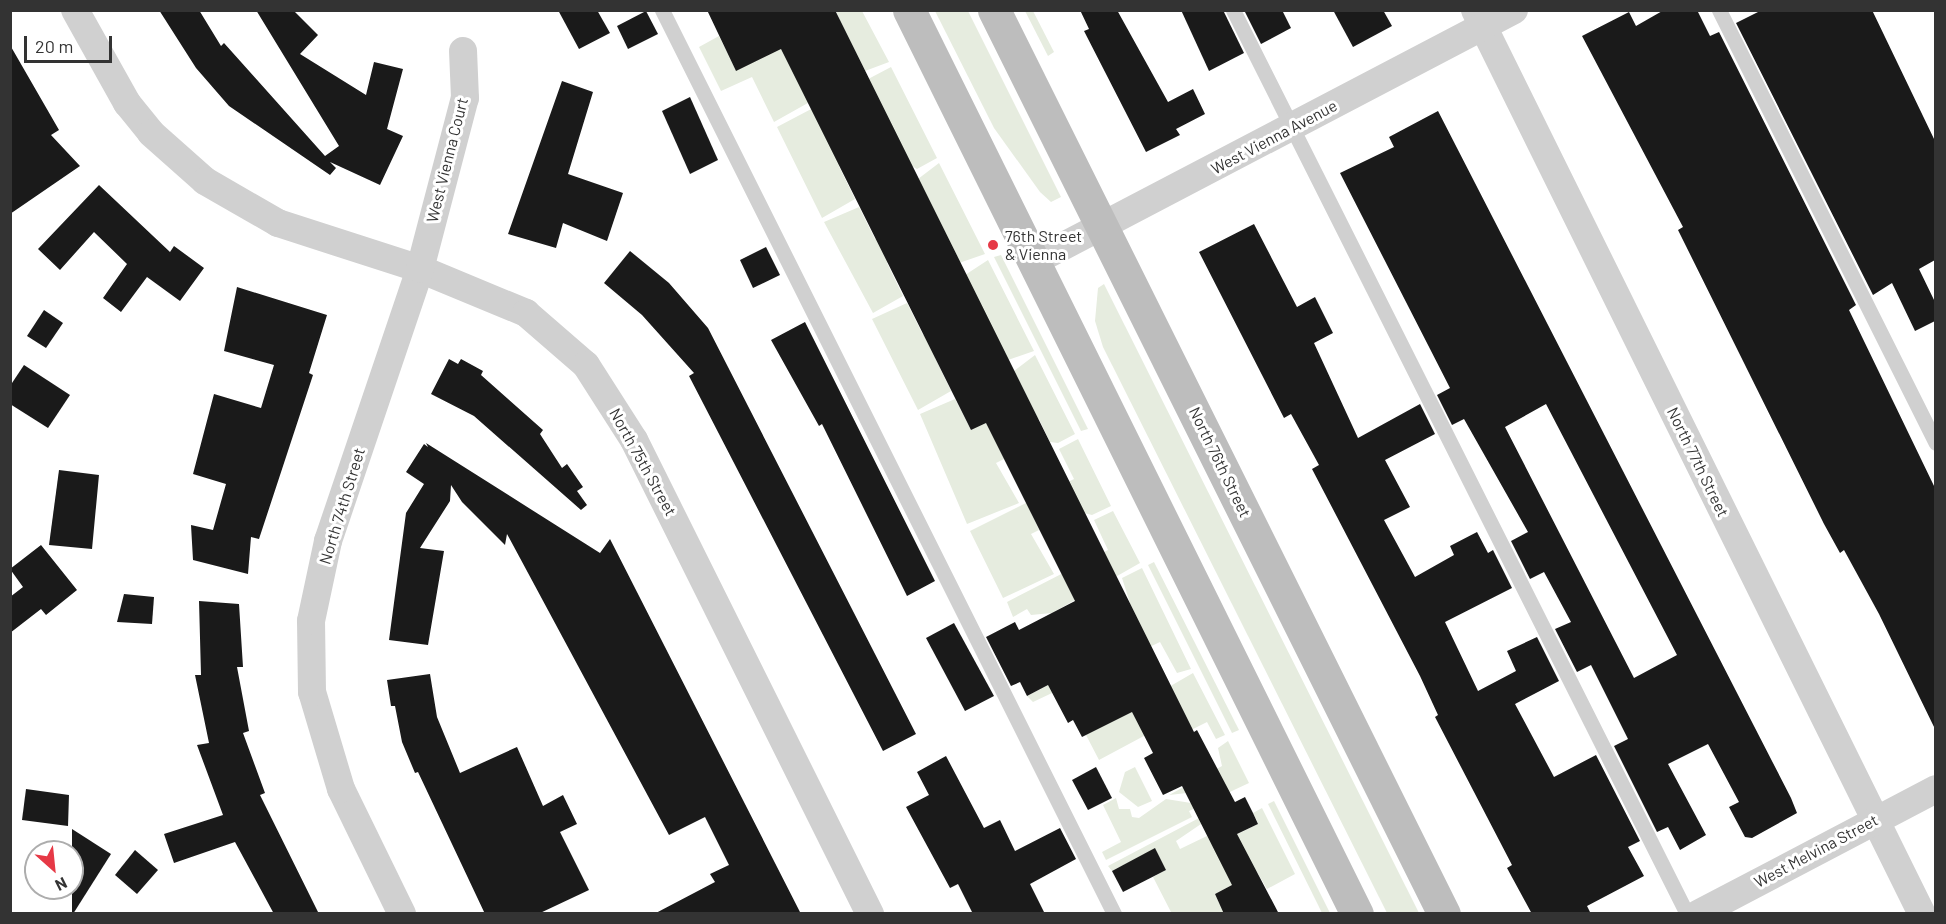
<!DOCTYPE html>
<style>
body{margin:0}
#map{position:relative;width:1946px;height:924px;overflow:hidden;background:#fff;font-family:Barlow,sans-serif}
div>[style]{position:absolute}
.green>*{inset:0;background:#e6ecdf}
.building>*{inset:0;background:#1a1a1a}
.lane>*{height:15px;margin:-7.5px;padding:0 7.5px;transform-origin:7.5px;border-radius:7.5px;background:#d0d0d0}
.street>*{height:28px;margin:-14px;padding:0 14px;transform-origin:14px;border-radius:14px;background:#d0d0d0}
.secondary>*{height:33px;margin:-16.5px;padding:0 16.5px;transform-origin:16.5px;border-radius:16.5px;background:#bdbdbd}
.dots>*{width:16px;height:16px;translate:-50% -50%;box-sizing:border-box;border:3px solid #fff;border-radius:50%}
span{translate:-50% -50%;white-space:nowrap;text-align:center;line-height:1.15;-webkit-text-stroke:6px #fff;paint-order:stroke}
.street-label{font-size:16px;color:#333}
.poi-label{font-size:16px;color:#333}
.left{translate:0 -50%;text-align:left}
.frame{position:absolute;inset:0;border:12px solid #333;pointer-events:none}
.north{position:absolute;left:24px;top:840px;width:60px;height:60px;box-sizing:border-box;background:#fff;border:2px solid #adadad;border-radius:50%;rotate:153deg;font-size:16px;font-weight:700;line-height:24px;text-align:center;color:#333}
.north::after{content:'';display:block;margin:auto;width:21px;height:27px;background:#e63946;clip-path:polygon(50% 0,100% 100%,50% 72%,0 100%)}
.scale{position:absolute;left:24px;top:36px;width:88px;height:27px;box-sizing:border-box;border:3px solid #333;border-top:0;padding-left:8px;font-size:18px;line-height:21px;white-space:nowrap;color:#333;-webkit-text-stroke:4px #fff;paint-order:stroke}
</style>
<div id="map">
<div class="green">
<div style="clip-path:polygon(836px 11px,862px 11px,889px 62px,865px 71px,774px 122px,752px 77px,721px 91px,699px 47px,719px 36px,736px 70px,840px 20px)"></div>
<div style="clip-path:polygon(935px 11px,968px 11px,1061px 197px,1051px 202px,1040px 192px,994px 128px)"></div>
<div style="clip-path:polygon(1025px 11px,1033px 11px,1054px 52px,1048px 56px)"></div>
<div style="clip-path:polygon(891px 67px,937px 158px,917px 169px,912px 166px,897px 138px,839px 166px,855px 199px,822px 218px,777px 127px)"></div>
<div style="clip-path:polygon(939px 163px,985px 254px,959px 263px,944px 234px,887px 263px,903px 296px,873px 313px,824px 222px,859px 207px,875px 239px,933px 210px,918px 179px)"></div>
<div style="clip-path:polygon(1001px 255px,1088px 429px,1081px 431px,994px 257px)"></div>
<div style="clip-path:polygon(988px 260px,1034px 351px,1008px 360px,992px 329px,935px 358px,951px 391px,918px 410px,872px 319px,907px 303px,923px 335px,980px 306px,965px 275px)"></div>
<div style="clip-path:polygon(1104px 284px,1419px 913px,1387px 913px,1103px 347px,1095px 321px,1098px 288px)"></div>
<div style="clip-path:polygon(1035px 355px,1075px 434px,1058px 443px,1050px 442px,1039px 419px,996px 441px,1004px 459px,996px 463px,1019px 503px,967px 524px,920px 414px,955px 399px,971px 430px,1029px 401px,1014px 371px)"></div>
<div style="clip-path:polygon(1078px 439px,1111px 506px,1092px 515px,1084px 513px,1073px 492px,1031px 513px,1039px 530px,1031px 534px,1054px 574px,1003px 598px,970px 531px,1074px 479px,1059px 449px)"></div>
<div style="clip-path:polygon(1113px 511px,1140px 563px,1052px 613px,1031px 615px,1027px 609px,1013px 617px,1007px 602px,1108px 550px,1094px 520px)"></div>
<div style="clip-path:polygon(1154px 562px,1239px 730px,1232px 733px,1148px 565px)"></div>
<div style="clip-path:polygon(1142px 568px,1191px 669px,1177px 673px,1160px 642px,1033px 702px,1027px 696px,1046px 686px,1041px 676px,1130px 603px,1122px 578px)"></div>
<div style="clip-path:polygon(1193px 673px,1225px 735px,1216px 739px,1207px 722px,1183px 734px,1170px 722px,1099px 760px,1086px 735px)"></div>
<div style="clip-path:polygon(1228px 741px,1249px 783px,1189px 811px,1192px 817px,1106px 860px,1102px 852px,1121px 842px,1103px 805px,1116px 798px,1119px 809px,1130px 809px,1132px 817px,1139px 818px,1166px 799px,1191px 803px,1187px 793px,1169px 795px,1222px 766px,1218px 748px)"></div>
<div style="clip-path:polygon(1135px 767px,1152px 801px,1138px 807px,1119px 792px,1125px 772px)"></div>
<div style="clip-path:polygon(1274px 801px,1330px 913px,1322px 913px,1268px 804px)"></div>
<div style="clip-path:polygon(1262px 808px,1295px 874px,1267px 889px,1257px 872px,1215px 894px,1224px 913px,1172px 914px,1153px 877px,1166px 870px,1155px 849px,1112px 871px,1108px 866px,1199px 818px,1201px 824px,1176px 841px,1180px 849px,1207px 836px,1213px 846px,1258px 824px,1253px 813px)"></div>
</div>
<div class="building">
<div style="clip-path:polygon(159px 10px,199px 10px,221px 46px,224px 43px,325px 156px,339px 146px,256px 10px,293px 10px,318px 35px,300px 54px,366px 95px,374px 62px,403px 69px,387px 129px,403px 136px,380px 185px,330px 162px,336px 168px,330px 175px,229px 106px,196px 68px)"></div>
<div style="clip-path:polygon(558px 10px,597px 10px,610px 33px,579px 49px)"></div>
<div style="clip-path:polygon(707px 10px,835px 10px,1194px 732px,1197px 730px,1235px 802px,1245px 797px,1253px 813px,1258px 824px,1237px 834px,1279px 914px,1224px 914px,1215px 894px,1232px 885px,1182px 786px,1163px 795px,1144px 758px,1153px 753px,1132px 712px,1082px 737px,1073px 720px,1068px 723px,1048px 685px,1027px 696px,1020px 682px,1011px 686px,986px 637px,1015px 622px,1019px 630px,1075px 601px,986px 423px,971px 430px,781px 49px,736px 71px)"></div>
<div style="clip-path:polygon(1080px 10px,1117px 10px,1168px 102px,1193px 89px,1205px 114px,1176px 129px,1180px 135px,1146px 152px,1084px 31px,1089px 29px)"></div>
<div style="clip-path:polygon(1181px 10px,1223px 10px,1244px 53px,1209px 71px)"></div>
<div style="clip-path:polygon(1244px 10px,1282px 10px,1291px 28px,1261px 44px)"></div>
<div style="clip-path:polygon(1333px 10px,1383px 10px,1392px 26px,1353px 47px)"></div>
<div style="clip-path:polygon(1664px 10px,1697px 10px,1710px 36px,1719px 32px,1856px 305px,1849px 310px,1935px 488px,1935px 729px,1879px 614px,1844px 550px,1840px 553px,1824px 524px,1678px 230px,1683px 227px,1582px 36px,1629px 12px,1636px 26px)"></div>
<div style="clip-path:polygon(1762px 10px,1872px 10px,1935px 141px,1935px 260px,1919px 269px,1935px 302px,1935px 321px,1915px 331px,1892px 283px,1873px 295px,1736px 23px)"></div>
<div style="clip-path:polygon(646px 11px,658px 34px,628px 49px,617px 26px)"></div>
<div style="clip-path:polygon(10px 45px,59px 130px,51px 135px,80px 166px,10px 214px)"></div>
<div style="clip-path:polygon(562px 81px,593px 92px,568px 174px,623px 193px,607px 241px,563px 223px,556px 248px,508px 234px)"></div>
<div style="clip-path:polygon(690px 97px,718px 160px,690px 174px,662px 111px)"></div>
<div style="clip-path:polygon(evenodd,1438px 111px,1791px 798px,1797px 813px,1752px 838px,1745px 837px,1729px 807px,1739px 802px,1708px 744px,1668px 764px,1706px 835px,1680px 850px,1668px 827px,1657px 832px,1614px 746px,1628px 739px,1591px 665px,1577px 672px,1555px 629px,1571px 622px,1544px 572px,1530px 579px,1511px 541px,1528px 532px,1464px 419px,1452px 425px,1437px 395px,1450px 388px,1340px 173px,1394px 147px,1389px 137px,1438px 111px,1546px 404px,1677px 655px,1634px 678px,1505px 427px,1546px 404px)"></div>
<div style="clip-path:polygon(99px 185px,170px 252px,174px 246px,204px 268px,180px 301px,147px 277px,121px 312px,103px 298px,127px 264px,94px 232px,60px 270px,38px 249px)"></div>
<div style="clip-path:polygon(1254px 224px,1297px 307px,1315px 297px,1333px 333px,1314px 343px,1358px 438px,1420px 404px,1435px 434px,1385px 460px,1410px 507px,1384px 520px,1415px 577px,1454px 555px,1450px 546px,1477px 532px,1488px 553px,1493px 550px,1512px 588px,1445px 622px,1478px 691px,1516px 671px,1507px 651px,1537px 637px,1559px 681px,1515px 704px,1554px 777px,1596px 755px,1640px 841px,1628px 847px,1644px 876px,1587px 906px,1591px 914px,1532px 914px,1507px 868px,1512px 865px,1435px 717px,1438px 715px,1420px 676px,1312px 469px,1319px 465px,1291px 414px,1284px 418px,1199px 252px)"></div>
<div style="clip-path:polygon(766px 247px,780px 275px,753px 288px,740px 260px)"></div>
<div style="clip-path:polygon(630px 251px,669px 283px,708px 328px,916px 734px,883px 751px,689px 376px,694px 373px,642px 315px,604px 283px)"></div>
<div style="clip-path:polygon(237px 287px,327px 315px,309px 373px,313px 375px,259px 539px,251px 537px,248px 574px,193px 560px,191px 525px,213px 530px,226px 484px,193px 474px,214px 394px,261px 408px,274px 365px,224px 351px)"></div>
<div style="clip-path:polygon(44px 310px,63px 323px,46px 348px,27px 336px)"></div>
<div style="clip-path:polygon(805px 322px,935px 581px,907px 596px,822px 424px,819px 426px,771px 340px)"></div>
<div style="clip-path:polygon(449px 359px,458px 364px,461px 359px,483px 371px,481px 375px,543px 430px,540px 434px,562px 468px,567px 464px,583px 487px,577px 491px,587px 505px,581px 510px,474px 416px,431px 394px)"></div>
<div style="clip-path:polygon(24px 365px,70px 395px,48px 428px,10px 404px,10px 386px)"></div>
<div style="clip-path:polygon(426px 443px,600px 553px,610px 539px,801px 914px,654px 914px,715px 882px,710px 874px,729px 865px,705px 817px,669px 835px,507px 534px,505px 545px,462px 502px,451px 485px,450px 501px,420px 548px,444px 551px,428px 645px,389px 640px,406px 513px,424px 484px,406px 472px,424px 444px,428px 447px)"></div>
<div style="clip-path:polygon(59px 470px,99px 475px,92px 549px,49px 545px)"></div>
<div style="clip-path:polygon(41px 545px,77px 590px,46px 615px,41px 609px,10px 633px,10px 597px,23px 587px,10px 569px)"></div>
<div style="clip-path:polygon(124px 594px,154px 597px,152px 624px,117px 622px)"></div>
<div style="clip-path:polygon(199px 601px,239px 604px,243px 667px,237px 667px,249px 731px,243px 733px,265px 793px,260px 795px,319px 914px,274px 914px,235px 842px,174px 863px,164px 834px,223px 815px,197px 745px,209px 743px,195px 675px,201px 675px)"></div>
<div style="clip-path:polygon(954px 623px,994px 696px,965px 711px,926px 638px)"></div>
<div style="clip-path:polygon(430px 674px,437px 717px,460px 773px,517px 747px,543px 806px,563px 795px,577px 824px,560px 832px,589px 890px,538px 914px,485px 914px,418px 772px,415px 773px,402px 742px,395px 706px,391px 706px,387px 680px)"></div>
<div style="clip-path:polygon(946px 756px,984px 828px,1000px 820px,1015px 851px,1060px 828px,1076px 859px,1030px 884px,1045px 914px,973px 914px,958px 884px,950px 888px,906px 807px,929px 795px,917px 772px)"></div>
<div style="clip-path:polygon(1096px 767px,1112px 798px,1088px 810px,1072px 780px)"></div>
<div style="clip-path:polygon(26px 789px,69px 795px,68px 826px,22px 820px)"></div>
<div style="clip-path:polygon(72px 829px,111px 854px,73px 914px,72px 914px)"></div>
<div style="clip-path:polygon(1155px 848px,1166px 870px,1123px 892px,1112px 871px)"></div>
<div style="clip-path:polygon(135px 850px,158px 870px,137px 894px,115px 875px)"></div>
</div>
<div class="lane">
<div style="left:662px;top:10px;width:1011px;rotate:63.43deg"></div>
<div style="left:1233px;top:10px;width:1012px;rotate:63.33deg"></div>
<div style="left:1719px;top:10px;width:484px;rotate:63.4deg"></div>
</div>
<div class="street">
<div style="left:75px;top:10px;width:107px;rotate:60.8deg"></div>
<div style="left:127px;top:103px;width:38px;rotate:51deg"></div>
<div style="left:151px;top:133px;width:72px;rotate:41.6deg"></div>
<div style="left:205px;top:181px;width:84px;rotate:29.9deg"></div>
<div style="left:278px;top:223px;width:149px;rotate:17.9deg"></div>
<div style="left:420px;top:269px;width:115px;rotate:22.5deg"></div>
<div style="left:526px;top:313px;width:79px;rotate:40.9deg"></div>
<div style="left:586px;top:365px;width:89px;rotate:57.4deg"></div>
<div style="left:634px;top:440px;width:530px;rotate:63.53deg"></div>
<div style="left:1475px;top:10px;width:1008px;rotate:63.69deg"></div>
<div style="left:1033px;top:262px;width:543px;rotate:-27.65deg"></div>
<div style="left:402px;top:914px;width:139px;rotate:-116deg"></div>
<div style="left:341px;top:789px;width:101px;rotate:-106.6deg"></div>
<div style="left:312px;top:692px;width:71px;rotate:-90.8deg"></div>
<div style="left:311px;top:621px;width:82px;rotate:-78deg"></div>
<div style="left:328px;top:541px;width:287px;rotate:-71.3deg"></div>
<div style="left:420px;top:269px;width:177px;rotate:-75.3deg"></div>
<div style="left:465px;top:98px;width:47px;rotate:-92.4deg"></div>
<div style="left:1698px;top:914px;width:269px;rotate:-27.7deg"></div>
</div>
<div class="secondary">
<div style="left:909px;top:10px;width:1009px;rotate:63.64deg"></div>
<div style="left:994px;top:10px;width:1010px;rotate:63.54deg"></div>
</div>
<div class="dots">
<div style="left:993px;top:245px;background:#e63946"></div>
</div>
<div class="street-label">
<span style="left:1274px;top:137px;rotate:-28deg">West Vienna Avenue</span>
<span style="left:447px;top:160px;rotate:-76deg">West Vienna Court</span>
<span style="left:643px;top:462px;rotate:61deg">North 75th Street</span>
<span style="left:1220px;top:462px;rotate:64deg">North 76th Street</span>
<span style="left:1698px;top:462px;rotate:64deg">North 77th Street</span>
<span style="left:342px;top:506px;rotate:-73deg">North 74th Street</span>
<span style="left:1816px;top:851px;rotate:-28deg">West Melvina Street</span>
</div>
<div class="poi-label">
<span class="left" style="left:1005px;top:245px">76th Street<br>&amp; Vienna</span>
</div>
<div class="frame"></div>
<div class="north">N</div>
<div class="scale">20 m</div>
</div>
